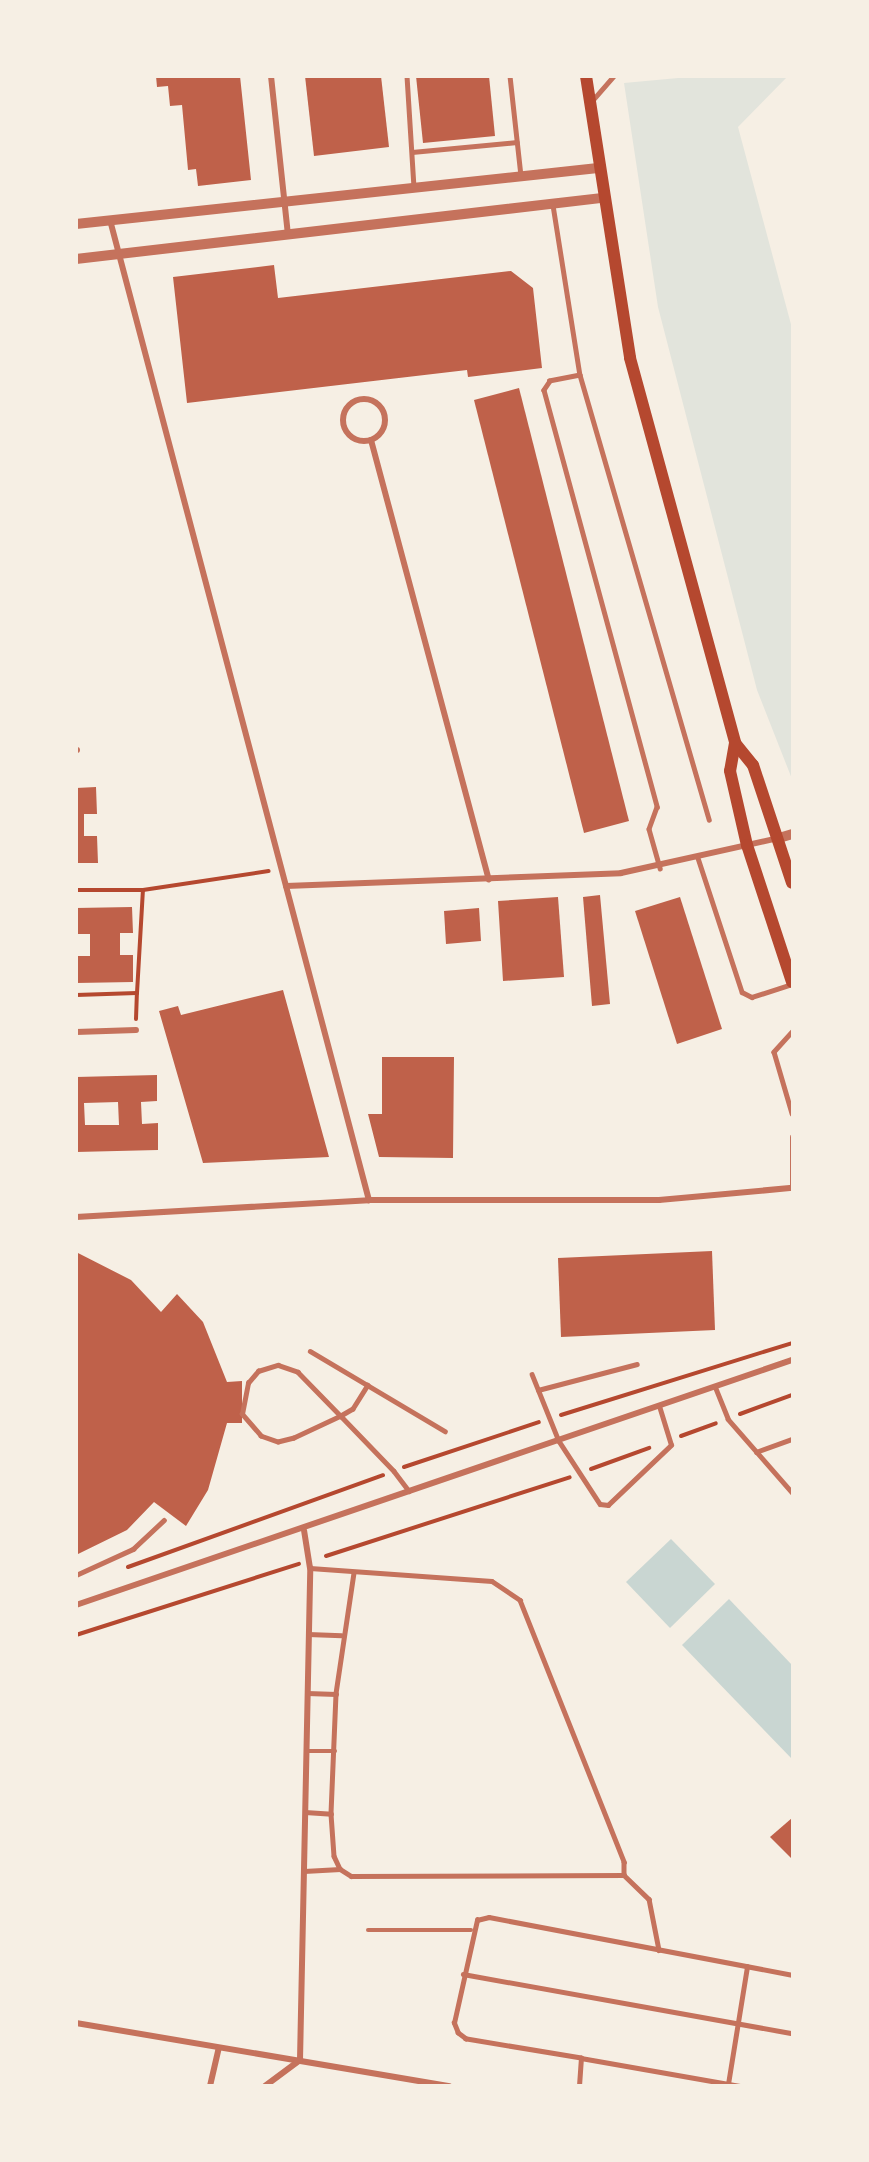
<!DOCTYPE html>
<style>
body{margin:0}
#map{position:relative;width:869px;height:2162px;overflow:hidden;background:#f6efe4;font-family:"PT Sans Narrow",sans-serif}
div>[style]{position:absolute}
.green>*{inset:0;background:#e2e4dc}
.water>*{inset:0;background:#c9d6d2}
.building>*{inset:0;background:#bf614a}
.path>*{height:4px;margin:-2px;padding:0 2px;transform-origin:2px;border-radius:2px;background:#b5482f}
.service>*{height:4.5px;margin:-2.25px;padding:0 2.25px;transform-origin:2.25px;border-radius:2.25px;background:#c5725c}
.minor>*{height:6px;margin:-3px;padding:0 3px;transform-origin:3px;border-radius:3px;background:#c5725c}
.minor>.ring{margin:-3px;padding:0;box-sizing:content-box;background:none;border:6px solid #c5725c;border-radius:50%}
.tertiary>*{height:10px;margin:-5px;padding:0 5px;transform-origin:5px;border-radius:5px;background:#c5725c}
.secondary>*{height:12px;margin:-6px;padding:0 6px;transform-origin:6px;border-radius:6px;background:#b5482f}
span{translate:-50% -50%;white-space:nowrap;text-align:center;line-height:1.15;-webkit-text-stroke:4.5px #f6efe4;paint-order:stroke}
.frame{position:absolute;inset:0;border:78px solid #f6efe4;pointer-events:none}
</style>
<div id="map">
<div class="green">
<div style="clip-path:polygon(689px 77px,787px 77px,738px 127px,792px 328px,792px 779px,757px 690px,658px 307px,624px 83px)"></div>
</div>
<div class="water">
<div style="clip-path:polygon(671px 1539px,715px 1584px,670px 1628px,626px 1582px)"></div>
<div style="clip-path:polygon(729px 1599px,792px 1665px,792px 1759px,682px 1645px)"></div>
</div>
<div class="building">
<div style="clip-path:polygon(156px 76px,240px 76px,251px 180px,198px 186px,196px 169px,188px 170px,182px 105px,170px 106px,168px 86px,157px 87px)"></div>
<div style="clip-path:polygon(305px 76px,381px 76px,389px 147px,314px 156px)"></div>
<div style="clip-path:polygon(416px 76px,489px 76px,495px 136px,423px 143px)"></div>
<div style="clip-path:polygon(274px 265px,278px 298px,511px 271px,533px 288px,542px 368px,468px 377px,467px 370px,187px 403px,173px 277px)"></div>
<div style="clip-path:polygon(519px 388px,629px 821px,584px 833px,474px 400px)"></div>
<div style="clip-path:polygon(96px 787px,97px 814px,84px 814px,84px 836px,97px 836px,98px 863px,76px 863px,76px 788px)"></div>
<div style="clip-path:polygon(600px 895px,610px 1004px,592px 1006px,583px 897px)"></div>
<div style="clip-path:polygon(558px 897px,564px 977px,503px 981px,498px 901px)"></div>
<div style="clip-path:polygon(680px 897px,722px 1029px,677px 1044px,635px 911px)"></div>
<div style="clip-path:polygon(132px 907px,133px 933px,120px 933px,120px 955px,133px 955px,133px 982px,76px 983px,76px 956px,90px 956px,90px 934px,76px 934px,76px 908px)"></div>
<div style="clip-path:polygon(479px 908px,481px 941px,446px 944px,444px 911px)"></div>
<div style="clip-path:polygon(283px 990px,329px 1157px,203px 1163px,159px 1011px,178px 1006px,181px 1015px)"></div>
<div style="clip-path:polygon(382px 1057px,454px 1057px,453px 1158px,379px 1157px,368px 1114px,382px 1114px)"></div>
<div style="clip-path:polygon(evenodd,157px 1075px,157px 1101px,141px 1102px,142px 1124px,158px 1123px,158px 1150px,76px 1152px,76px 1077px,157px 1075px,118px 1102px,119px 1125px,85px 1125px,84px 1103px,118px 1102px)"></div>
<div style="clip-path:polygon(712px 1251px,715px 1330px,561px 1337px,558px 1258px)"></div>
<div style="clip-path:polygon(76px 1252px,131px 1280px,161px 1312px,177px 1294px,203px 1322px,227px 1382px,242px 1381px,242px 1423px,227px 1423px,208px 1490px,186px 1526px,154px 1502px,127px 1530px,76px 1555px)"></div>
<div style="clip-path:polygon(792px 1818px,792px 1859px,770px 1837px)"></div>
</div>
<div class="path">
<div style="left:76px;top:890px;width:67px"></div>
<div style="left:143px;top:890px;width:127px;rotate:-8.6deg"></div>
<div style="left:76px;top:995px;width:61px;rotate:-1.9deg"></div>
<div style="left:137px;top:993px;width:103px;rotate:-86.7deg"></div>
<div style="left:136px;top:1019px;width:26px;rotate:-88deg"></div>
<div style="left:740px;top:1414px;width:55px;rotate:-20.1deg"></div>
<div style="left:561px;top:1415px;width:242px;rotate:-17.3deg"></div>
<div style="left:681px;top:1436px;width:37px;rotate:-20deg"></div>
<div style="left:404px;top:1467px;width:142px;rotate:-18.4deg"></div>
<div style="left:591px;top:1469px;width:62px;rotate:-19.9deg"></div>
<div style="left:326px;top:1556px;width:256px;rotate:-17.9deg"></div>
<div style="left:128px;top:1567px;width:271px;rotate:-19.8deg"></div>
<div style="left:76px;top:1635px;width:234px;rotate:-17.7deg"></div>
</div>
<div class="service">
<div style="left:407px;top:76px;width:112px;rotate:86.4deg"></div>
<div style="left:510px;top:76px;width:100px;rotate:83.7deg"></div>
<div style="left:591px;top:102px;width:35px;rotate:-49deg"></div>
<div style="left:412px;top:152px;width:105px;rotate:-5.4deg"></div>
<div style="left:553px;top:205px;width:172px;rotate:81deg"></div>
<div style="left:580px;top:375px;width:463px;rotate:73.8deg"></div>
<div style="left:580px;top:375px;width:31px;rotate:169deg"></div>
<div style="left:550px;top:381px;width:11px;rotate:124deg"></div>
<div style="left:544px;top:390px;width:432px;rotate:74.8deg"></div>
<div style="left:657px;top:807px;width:23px;rotate:110deg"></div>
<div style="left:649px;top:829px;width:41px;rotate:74.2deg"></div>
<div style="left:698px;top:858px;width:141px;rotate:71.8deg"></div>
<div style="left:742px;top:992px;width:11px;rotate:27deg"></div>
<div style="left:752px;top:997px;width:42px;rotate:-18deg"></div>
<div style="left:792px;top:1032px;width:27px;rotate:132deg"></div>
<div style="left:774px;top:1052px;width:64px;rotate:73.6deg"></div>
<div style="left:792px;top:1188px;width:51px;rotate:-90deg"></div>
<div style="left:310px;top:1351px;width:157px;rotate:30.7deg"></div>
<div style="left:532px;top:1374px;width:72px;rotate:68.1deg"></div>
<div style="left:559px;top:1441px;width:75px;rotate:56.9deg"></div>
<div style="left:600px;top:1504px;width:8px;rotate:7deg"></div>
<div style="left:608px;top:1505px;width:87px;rotate:-43.6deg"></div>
<div style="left:671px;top:1445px;width:41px;rotate:-107.1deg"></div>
<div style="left:368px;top:1385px;width:28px;rotate:122deg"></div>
<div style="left:353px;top:1409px;width:14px;rotate:150deg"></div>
<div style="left:341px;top:1416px;width:52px;rotate:154.9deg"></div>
<div style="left:294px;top:1438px;width:16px;rotate:166deg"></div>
<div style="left:278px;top:1442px;width:18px;rotate:-161deg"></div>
<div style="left:261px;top:1436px;width:29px;rotate:-131deg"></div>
<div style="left:242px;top:1414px;width:32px;rotate:-79deg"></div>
<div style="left:248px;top:1383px;width:16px;rotate:-50deg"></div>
<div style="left:258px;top:1371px;width:21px;rotate:-17deg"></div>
<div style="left:278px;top:1365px;width:21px;rotate:19deg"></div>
<div style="left:298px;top:1372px;width:62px;rotate:45.7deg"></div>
<div style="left:341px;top:1416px;width:76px;rotate:46.1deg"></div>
<div style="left:394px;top:1471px;width:25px;rotate:53deg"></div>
<div style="left:715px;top:1386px;width:35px;rotate:68deg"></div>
<div style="left:728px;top:1419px;width:97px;rotate:48.8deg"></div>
<div style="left:538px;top:1390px;width:102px;rotate:-14.7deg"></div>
<div style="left:756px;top:1452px;width:38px;rotate:-20deg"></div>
<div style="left:310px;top:1568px;width:182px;rotate:4.1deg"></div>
<div style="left:492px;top:1581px;width:34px;rotate:34deg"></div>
<div style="left:520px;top:1600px;width:282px;rotate:68.3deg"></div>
<div style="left:624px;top:1862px;width:13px;rotate:90deg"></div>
<div style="left:624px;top:1875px;width:35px;rotate:44deg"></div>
<div style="left:649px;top:1899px;width:52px;rotate:78.9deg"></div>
<div style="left:354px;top:1573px;width:122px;rotate:98.5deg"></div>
<div style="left:336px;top:1694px;width:120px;rotate:92.4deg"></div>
<div style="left:331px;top:1814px;width:42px;rotate:85.9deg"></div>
<div style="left:334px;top:1856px;width:14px;rotate:65deg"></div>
<div style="left:340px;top:1869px;width:13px;rotate:32deg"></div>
<div style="left:351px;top:1876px;width:273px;rotate:-0.2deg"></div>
<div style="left:76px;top:1575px;width:63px;rotate:-24.5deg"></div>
<div style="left:133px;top:1549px;width:42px;rotate:-43.1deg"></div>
<div style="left:308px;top:1634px;width:33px;rotate:2deg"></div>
<div style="left:307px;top:1693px;width:29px;rotate:2deg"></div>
<div style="left:306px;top:1751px;width:29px"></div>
<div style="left:305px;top:1812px;width:26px;rotate:4deg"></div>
<div style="left:304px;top:1871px;width:36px;rotate:-3deg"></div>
<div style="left:368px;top:1930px;width:103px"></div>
<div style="left:463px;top:1974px;width:334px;rotate:10.2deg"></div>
<div style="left:581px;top:2058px;width:161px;rotate:10deg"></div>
<div style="left:728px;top:2084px;width:119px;rotate:-80.8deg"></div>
<div style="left:579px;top:2086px;width:28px;rotate:-86deg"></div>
<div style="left:581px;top:2058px;width:117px;rotate:-170.6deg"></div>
<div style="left:466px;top:2039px;width:10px;rotate:-143deg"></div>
<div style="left:458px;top:2033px;width:11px;rotate:-112deg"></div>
<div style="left:454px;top:2023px;width:106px;rotate:-77.4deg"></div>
<div style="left:477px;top:1920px;width:12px;rotate:-14deg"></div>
<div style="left:489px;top:1917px;width:309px;rotate:10.8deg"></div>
</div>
<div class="minor">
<div style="left:271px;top:76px;width:161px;rotate:83.9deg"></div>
<div style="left:110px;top:220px;width:1014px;rotate:75.2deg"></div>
<div class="ring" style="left:343px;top:399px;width:36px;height:36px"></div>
<div style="left:371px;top:440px;width:455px;rotate:75deg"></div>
<div style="left:76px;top:750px;width:1px"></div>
<div style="left:286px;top:886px;width:335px;rotate:-2.2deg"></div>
<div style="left:621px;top:873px;width:162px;rotate:-12.5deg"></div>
<div style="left:76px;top:1032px;width:60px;rotate:-1.9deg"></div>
<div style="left:76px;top:1217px;width:293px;rotate:-3.3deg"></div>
<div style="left:369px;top:1200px;width:290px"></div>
<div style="left:659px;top:1200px;width:134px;rotate:-5.2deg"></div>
<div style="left:76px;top:1605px;width:757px;rotate:-18.89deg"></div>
<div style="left:76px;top:2023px;width:379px;rotate:9.6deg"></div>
<div style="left:210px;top:2086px;width:39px;rotate:-77deg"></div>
<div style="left:265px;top:2086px;width:44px;rotate:-36.6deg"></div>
<div style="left:300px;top:2060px;width:492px;rotate:-88.8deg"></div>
<div style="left:310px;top:1568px;width:38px;rotate:-99deg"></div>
</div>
<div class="tertiary">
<div style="left:76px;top:224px;width:525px;rotate:-6.12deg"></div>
<div style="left:76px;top:259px;width:530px;rotate:-6.62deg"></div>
<div style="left:779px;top:838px;width:14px;rotate:-17deg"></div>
</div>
<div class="secondary">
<div style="left:586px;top:76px;width:285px;rotate:81.1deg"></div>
<div style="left:630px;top:358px;width:399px;rotate:74.7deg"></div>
<div style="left:735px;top:743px;width:28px;rotate:51deg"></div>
<div style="left:753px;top:765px;width:124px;rotate:71.7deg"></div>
<div style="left:735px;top:743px;width:28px;rotate:100deg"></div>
<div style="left:730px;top:771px;width:76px;rotate:77.1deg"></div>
<div style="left:747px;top:845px;width:144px;rotate:71.8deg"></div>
</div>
<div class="frame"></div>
</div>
